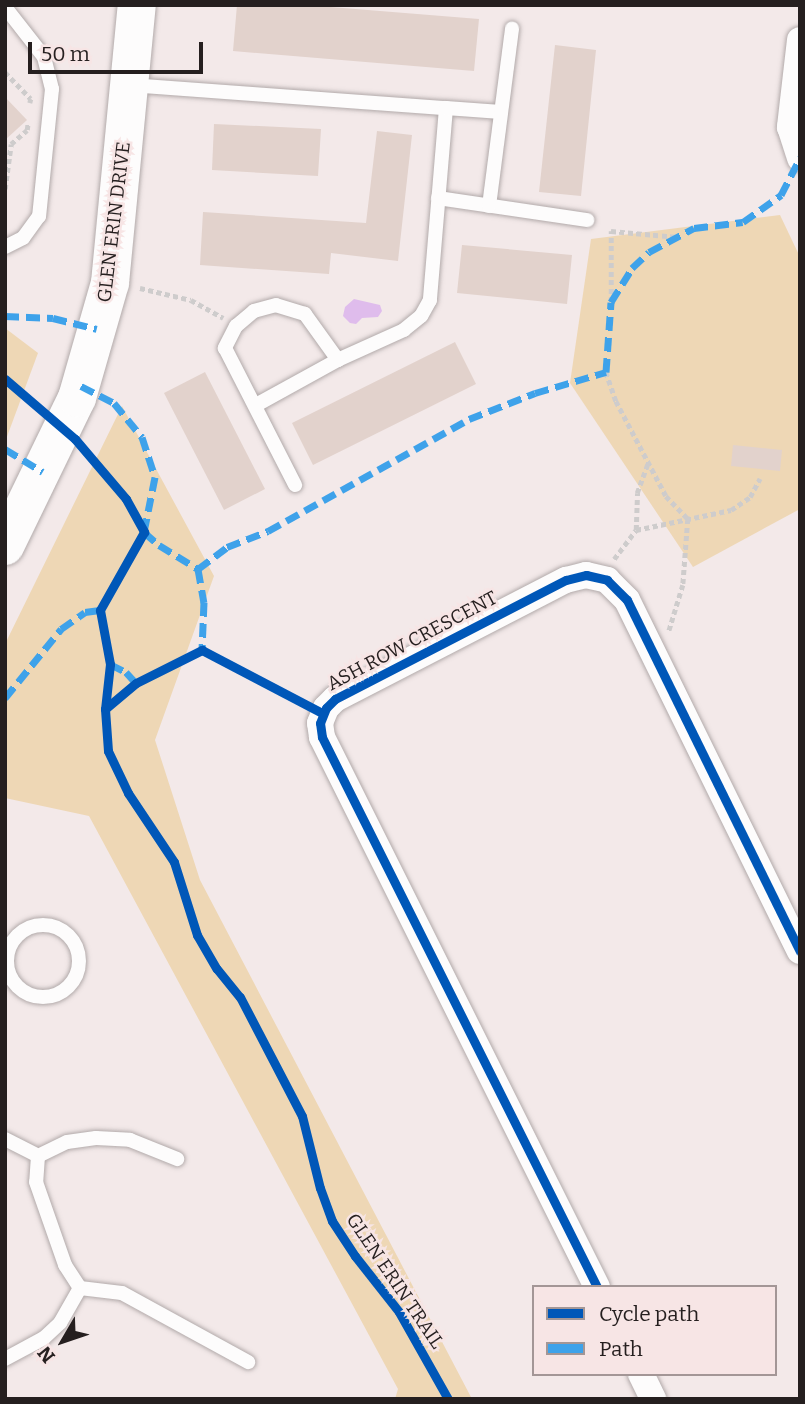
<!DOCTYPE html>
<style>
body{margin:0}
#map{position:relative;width:805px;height:1404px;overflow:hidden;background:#f3e9e9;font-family:Bitter,serif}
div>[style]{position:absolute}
.green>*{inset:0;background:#eed7b5}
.water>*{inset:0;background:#dfbcec}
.building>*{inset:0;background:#e2d2cc}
.path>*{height:4.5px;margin-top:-2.25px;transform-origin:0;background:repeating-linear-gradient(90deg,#cecccc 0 5px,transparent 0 8.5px)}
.roads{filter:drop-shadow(0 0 2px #b2aaaa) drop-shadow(0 0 2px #b2aaaa)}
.lane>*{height:14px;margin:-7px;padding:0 7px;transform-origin:7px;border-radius:7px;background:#fdfcfc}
.lane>.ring{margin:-7px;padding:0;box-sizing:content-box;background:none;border:14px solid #fdfcfc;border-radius:50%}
.street>*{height:26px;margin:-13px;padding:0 13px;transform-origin:13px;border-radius:13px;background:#fdfcfc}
.secondary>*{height:38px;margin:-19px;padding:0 19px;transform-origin:19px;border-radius:19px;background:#fdfcfc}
.quiet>*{height:7px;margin-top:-3.5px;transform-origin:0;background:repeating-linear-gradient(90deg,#3ea2ea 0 14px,transparent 0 21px)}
.cycleway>*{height:9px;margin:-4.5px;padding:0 4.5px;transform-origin:4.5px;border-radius:4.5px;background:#0057b8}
span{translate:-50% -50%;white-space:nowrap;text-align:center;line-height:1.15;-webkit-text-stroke:5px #f7e5e5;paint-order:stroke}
.street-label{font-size:19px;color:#251f1f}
.frame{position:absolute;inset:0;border:7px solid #251f1f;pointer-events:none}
.legend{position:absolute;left:532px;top:1285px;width:245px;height:91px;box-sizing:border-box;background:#f7e5e5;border:2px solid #a39696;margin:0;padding:9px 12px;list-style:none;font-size:21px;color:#251f1f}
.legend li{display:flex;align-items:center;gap:14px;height:35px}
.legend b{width:35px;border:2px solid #a39696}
.north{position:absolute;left:28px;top:1306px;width:70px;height:70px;-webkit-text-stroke:5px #f7e5e5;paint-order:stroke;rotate:231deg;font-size:19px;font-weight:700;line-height:28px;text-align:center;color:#251f1f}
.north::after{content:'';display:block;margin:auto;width:24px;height:32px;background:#251f1f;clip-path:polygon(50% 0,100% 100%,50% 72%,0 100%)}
.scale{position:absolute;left:28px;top:42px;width:175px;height:32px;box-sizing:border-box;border:4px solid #251f1f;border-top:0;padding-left:9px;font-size:21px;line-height:24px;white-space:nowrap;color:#251f1f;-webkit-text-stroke:5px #f7e5e5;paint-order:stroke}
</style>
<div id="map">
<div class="green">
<div style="clip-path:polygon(780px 215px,800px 257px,800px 509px,693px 567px,570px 383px,591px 239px)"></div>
<div style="clip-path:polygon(5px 328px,38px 353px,5px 442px)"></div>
<div style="clip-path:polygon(122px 406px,214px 576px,155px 740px,200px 880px,472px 1399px,395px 1399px,398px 1389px,89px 816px,5px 798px,5px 644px)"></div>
</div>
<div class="water">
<div style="clip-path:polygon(354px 299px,380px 305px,382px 311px,378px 317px,362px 318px,356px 324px,350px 323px,343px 316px,345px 307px)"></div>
</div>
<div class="building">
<div style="clip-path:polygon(237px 5px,306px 5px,479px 19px,474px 71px,233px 51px)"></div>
<div style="clip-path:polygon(555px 45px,596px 50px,581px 196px,539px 192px)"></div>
<div style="clip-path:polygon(5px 97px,27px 120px,5px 140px)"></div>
<div style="clip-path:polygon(214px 124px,321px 129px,318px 176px,212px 170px)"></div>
<div style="clip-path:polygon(377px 131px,412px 135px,398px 261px,331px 253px,329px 274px,200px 265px,203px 212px,366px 223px)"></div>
<div style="clip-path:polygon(462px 245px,572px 255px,567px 304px,457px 293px)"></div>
<div style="clip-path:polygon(455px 342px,476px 384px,313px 465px,292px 423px)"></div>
<div style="clip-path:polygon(205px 372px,265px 489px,224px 510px,164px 393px)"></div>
<div style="clip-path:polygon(733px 445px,782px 450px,780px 471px,731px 466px)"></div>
</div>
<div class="path">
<div style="left:5px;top:72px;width:37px;rotate:46deg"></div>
<div style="left:31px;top:99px;width:4px;rotate:104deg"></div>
<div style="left:5px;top:189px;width:45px;rotate:-82.4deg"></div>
<div style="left:11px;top:144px;width:21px;rotate:-41deg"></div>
<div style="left:27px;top:130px;width:8px;rotate:-83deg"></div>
<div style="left:140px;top:288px;width:52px;rotate:13.2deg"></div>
<div style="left:191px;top:300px;width:37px;rotate:29deg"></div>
<div style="left:611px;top:302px;width:71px;rotate:-90deg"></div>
<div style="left:611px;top:231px;width:67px;rotate:5.1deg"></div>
<div style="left:606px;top:372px;width:31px;rotate:71deg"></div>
<div style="left:616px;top:401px;width:107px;rotate:62.2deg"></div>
<div style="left:666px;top:496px;width:32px;rotate:46deg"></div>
<div style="left:688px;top:519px;width:66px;rotate:94.3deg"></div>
<div style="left:683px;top:585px;width:48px;rotate:106.9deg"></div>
<div style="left:636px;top:530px;width:37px;rotate:-88deg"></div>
<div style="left:637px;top:493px;width:33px;rotate:-70deg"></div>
<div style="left:614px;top:559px;width:36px;rotate:-53deg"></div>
<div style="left:636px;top:530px;width:97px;rotate:-11.9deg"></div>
<div style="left:731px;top:510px;width:23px;rotate:-34deg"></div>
<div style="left:750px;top:497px;width:21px;rotate:-62deg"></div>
</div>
<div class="roads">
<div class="lane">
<div style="left:5px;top:7px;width:63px;rotate:52deg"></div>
<div style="left:44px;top:57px;width:33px;rotate:76deg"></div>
<div style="left:52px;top:89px;width:128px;rotate:95.8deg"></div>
<div style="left:39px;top:216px;width:27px;rotate:126deg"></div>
<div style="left:23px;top:238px;width:20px;rotate:153deg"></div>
<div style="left:130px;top:85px;width:317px;rotate:4.2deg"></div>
<div style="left:446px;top:108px;width:193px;rotate:94.8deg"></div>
<div style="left:430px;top:300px;width:18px;rotate:119deg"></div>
<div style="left:421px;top:316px;width:22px;rotate:141deg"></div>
<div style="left:404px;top:330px;width:72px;rotate:155.6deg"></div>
<div style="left:338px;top:360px;width:57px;rotate:-125.7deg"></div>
<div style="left:305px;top:314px;width:30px;rotate:-163deg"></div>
<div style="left:276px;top:305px;width:23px;rotate:165deg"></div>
<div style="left:254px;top:311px;width:23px;rotate:140deg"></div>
<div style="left:236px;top:326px;width:25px;rotate:117deg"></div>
<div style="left:225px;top:348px;width:154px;rotate:62.9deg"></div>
<div style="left:446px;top:108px;width:55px;rotate:4.2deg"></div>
<div style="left:438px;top:198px;width:151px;rotate:8.4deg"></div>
<div style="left:489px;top:206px;width:179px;rotate:-82.6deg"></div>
<div style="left:256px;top:405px;width:94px;rotate:-28.8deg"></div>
<div class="ring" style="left:7px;top:925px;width:58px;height:58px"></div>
<div style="left:5px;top:1139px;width:37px;rotate:27deg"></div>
<div style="left:38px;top:1156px;width:26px;rotate:94deg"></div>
<div style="left:36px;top:1182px;width:88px;rotate:70.7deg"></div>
<div style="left:65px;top:1265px;width:27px;rotate:57deg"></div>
<div style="left:80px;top:1288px;width:40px;rotate:119.7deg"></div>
<div style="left:60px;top:1323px;width:22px;rotate:137deg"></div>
<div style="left:44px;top:1338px;width:44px;rotate:151.7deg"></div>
<div style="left:38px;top:1156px;width:32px;rotate:-26deg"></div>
<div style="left:67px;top:1142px;width:29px;rotate:-8deg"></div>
<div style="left:96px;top:1138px;width:34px;rotate:3deg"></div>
<div style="left:130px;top:1140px;width:51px;rotate:22deg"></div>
<div style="left:80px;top:1288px;width:42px;rotate:6.8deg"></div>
<div style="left:122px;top:1293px;width:144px;rotate:28.7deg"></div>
</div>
<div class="street">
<div style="left:800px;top:40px;width:88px;rotate:96.6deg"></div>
<div style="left:790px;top:127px;width:33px;rotate:72deg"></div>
<div style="left:597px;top:1287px;width:615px;rotate:-116.57deg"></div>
<div style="left:322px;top:737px;width:14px;rotate:-98deg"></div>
<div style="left:320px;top:723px;width:16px;rotate:-68deg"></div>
<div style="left:326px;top:708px;width:13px;rotate:-45deg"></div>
<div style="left:335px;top:699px;width:260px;rotate:-27.3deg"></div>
<div style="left:566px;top:580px;width:21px;rotate:-14deg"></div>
<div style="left:586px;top:575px;width:22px;rotate:13deg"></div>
<div style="left:607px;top:580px;width:28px;rotate:45deg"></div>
<div style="left:627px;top:600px;width:391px;rotate:63.8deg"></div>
<div style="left:641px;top:1374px;width:28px;rotate:64deg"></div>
</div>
<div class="secondary">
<div style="left:5px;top:546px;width:165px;rotate:-64.1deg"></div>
<div style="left:77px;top:398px;width:120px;rotate:-74deg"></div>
<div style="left:110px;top:283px;width:279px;rotate:-84.5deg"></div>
</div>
</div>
<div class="quiet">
<div style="left:5px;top:316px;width:48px;rotate:2.4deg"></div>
<div style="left:53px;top:318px;width:45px;rotate:14deg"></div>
<div style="left:81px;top:386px;width:37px;rotate:27deg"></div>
<div style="left:114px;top:403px;width:44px;rotate:50.5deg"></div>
<div style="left:142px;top:437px;width:42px;rotate:72deg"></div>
<div style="left:155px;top:477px;width:56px;rotate:101.3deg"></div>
<div style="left:144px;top:532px;width:20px;rotate:41deg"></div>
<div style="left:159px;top:545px;width:46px;rotate:31.6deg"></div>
<div style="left:198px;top:569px;width:34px;rotate:80deg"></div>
<div style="left:204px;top:602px;width:48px;rotate:92.4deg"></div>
<div style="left:5px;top:449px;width:44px;rotate:31.2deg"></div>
<div style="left:198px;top:569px;width:36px;rotate:-37deg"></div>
<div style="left:227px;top:547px;width:44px;rotate:-21.3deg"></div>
<div style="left:268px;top:531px;width:230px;rotate:-29.1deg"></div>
<div style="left:469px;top:419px;width:71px;rotate:-21.5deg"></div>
<div style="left:535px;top:393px;width:74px;rotate:-16.5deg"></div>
<div style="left:606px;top:372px;width:70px;rotate:-85.9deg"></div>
<div style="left:611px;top:302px;width:40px;rotate:-58deg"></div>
<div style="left:632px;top:268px;width:23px;rotate:-43deg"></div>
<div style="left:649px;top:252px;width:51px;rotate:-28.1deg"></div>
<div style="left:694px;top:228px;width:49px;rotate:-7deg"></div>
<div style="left:743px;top:222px;width:47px;rotate:-35.4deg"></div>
<div style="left:781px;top:195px;width:42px;rotate:-62.8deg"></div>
<div style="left:110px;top:664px;width:18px;rotate:27deg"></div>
<div style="left:126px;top:672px;width:15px;rotate:48deg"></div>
<div style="left:5px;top:698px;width:89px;rotate:-50.9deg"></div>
<div style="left:61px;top:629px;width:29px;rotate:-35deg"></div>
<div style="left:85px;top:612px;width:15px;rotate:-8deg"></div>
</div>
<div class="cycleway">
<div style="left:5px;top:379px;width:92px;rotate:40.6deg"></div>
<div style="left:75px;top:439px;width:79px;rotate:49.6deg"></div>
<div style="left:126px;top:499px;width:38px;rotate:61deg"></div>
<div style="left:144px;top:532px;width:90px;rotate:119.4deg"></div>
<div style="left:100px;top:610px;width:55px;rotate:79.5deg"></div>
<div style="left:110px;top:664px;width:45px;rotate:96.3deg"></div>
<div style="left:105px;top:709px;width:42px;rotate:85.9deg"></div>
<div style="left:108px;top:751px;width:47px;rotate:64.5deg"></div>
<div style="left:128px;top:793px;width:83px;rotate:56.3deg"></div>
<div style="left:174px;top:862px;width:77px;rotate:72.5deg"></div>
<div style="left:197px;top:935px;width:39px;rotate:60deg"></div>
<div style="left:217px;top:969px;width:36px;rotate:51deg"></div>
<div style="left:240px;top:997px;width:134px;rotate:62.5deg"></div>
<div style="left:302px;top:1116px;width:74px;rotate:76deg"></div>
<div style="left:320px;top:1188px;width:35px;rotate:70deg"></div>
<div style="left:332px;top:1221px;width:42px;rotate:56.7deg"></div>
<div style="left:355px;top:1256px;width:71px;rotate:51.8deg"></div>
<div style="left:399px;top:1312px;width:100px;rotate:60.6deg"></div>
<div style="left:105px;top:709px;width:40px;rotate:-40deg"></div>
<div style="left:136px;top:683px;width:74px;rotate:-26.6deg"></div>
<div style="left:202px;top:650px;width:136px;rotate:27.7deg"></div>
<div style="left:597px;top:1287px;width:615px;rotate:-116.57deg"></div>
<div style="left:322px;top:737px;width:14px;rotate:-98deg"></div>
<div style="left:320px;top:723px;width:16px;rotate:-68deg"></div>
<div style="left:326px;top:708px;width:13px;rotate:-45deg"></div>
<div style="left:335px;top:699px;width:260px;rotate:-27.3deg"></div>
<div style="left:566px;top:580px;width:21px;rotate:-14deg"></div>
<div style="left:586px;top:575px;width:22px;rotate:13deg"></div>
<div style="left:607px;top:580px;width:28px;rotate:45deg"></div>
<div style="left:627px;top:600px;width:391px;rotate:63.8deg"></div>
</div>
<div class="street-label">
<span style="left:114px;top:222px;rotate:-83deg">GLEN ERIN DRIVE</span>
<span style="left:412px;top:641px;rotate:-28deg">ASH ROW CRESCENT</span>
<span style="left:395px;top:1281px;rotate:56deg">GLEN ERIN TRAIL</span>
</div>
<div class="frame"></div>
<ul class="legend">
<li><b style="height:9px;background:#0057b8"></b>Cycle path</li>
<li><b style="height:9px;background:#3ea2ea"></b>Path</li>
</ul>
<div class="north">N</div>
<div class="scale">50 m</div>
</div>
